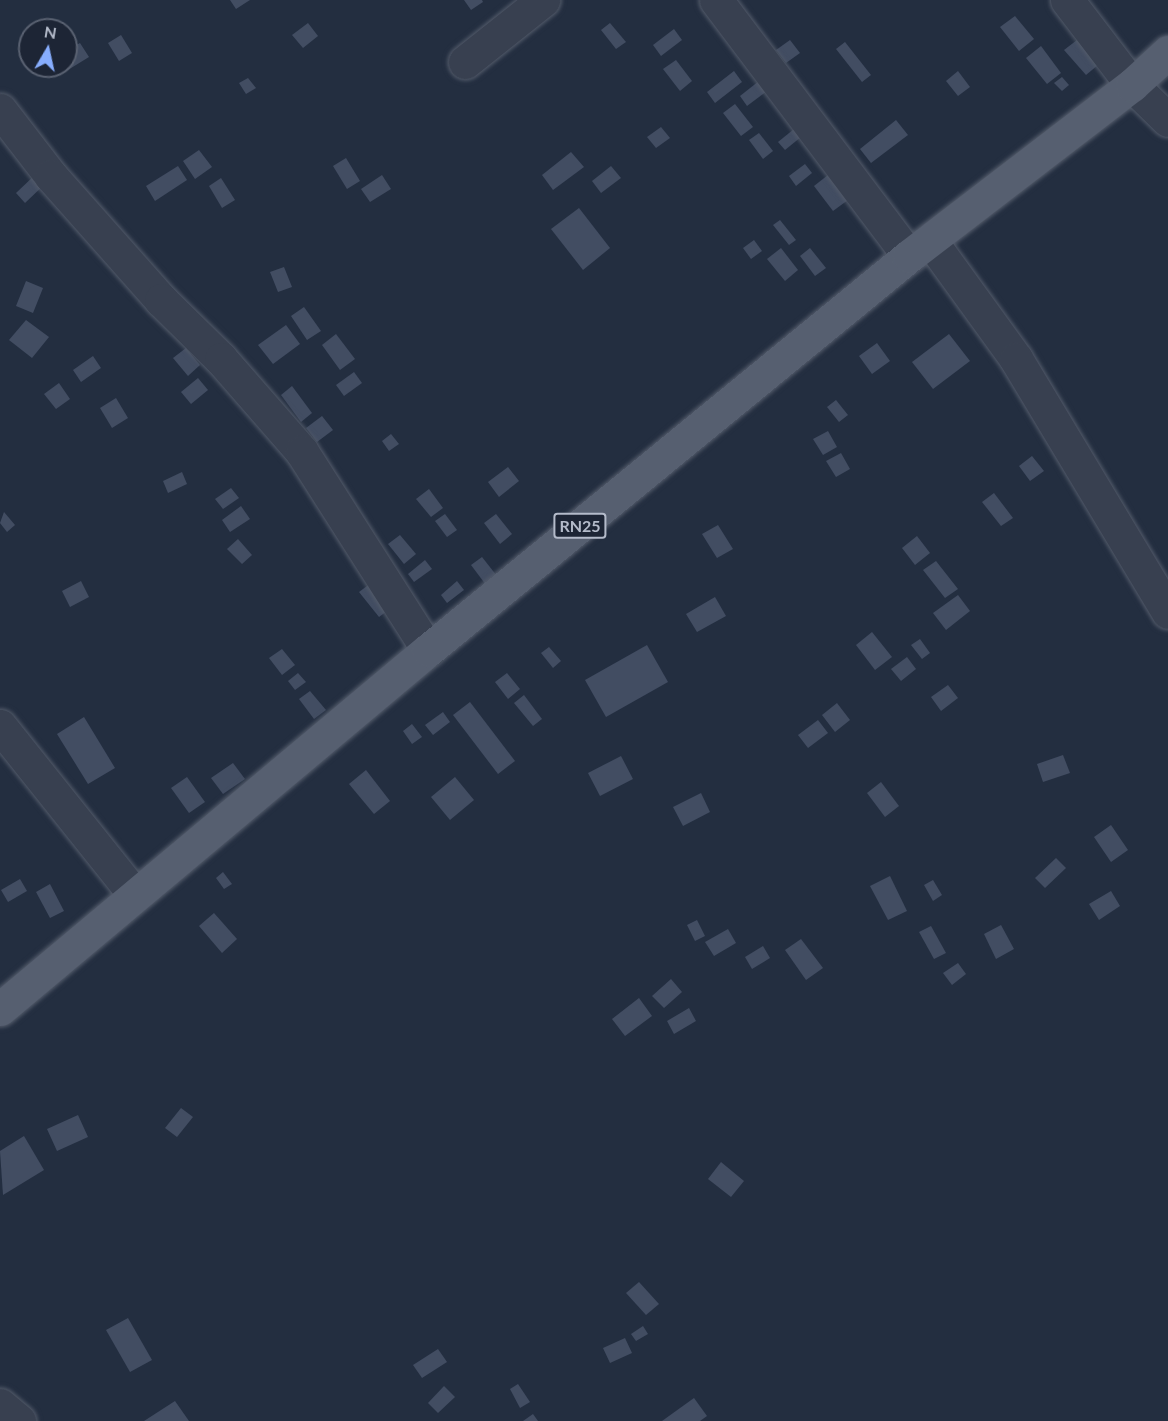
<!DOCTYPE html>
<style>
body{margin:0}
#map{position:relative;width:1168px;height:1421px;overflow:hidden;background:#232e40;font-family:Lato,sans-serif}
div>[style]{position:absolute}
.building>*{inset:0;background:#424d62}
.roads{filter:drop-shadow(0 0 2px #535b6a) drop-shadow(0 0 2px #535b6a)}
.street>*{height:33px;margin:-16.5px;padding:0 16.5px;transform-origin:16.5px;border-radius:16.5px;background:#384050}
.primary>*{height:33px;margin:-16.5px;padding:0 16.5px;transform-origin:16.5px;border-radius:16.5px;background:#565f70}
span{translate:-50% -50%;white-space:nowrap;text-align:center;line-height:1.15;-webkit-text-stroke:4.5px #1d2535;paint-order:stroke}
.shield-label span{padding:2px 4px;background:#1d2535;border:2px solid;border-radius:4px;-webkit-text-stroke-width:0}
.shield-label{font-size:16px;color:#b4bbca;font-weight:700}
.north{position:absolute;left:18px;top:18px;width:60px;height:60px;box-sizing:border-box;background:#1d2535;border:2px solid #596171;border-radius:50%;rotate:9deg;font-size:16px;font-weight:700;line-height:24px;text-align:center;color:#b4bbca}
.north::after{content:'';display:block;margin:auto;width:21px;height:27px;background:#87adfd;clip-path:polygon(50% 0,100% 100%,50% 72%,0 100%)}
</style>
<div id="map">
<div class="building">
<div style="clip-path:polygon(230px 0,250px 0,236px 9px)"></div>
<div style="clip-path:polygon(464px 0,482px 0,483px 2px,471px 10px)"></div>
<div style="clip-path:polygon(1015px 16px,1034px 39px,1019px 51px,1000px 27px)"></div>
<div style="clip-path:polygon(308px 23px,318px 36px,303px 48px,292px 35px)"></div>
<div style="clip-path:polygon(610px 23px,626px 42px,616px 49px,601px 30px)"></div>
<div style="clip-path:polygon(674px 29px,682px 40px,661px 56px,653px 45px)"></div>
<div style="clip-path:polygon(121px 35px,132px 53px,119px 61px,108px 43px)"></div>
<div style="clip-path:polygon(790px 40px,800px 53px,786px 63px,776px 50px)"></div>
<div style="clip-path:polygon(1077px 40px,1098px 65px,1086px 75px,1064px 50px)"></div>
<div style="clip-path:polygon(845px 42px,871px 75px,862px 82px,836px 49px)"></div>
<div style="clip-path:polygon(80px 43px,89px 57px,63px 73px,58px 66px,66px 66px,66px 51px)"></div>
<div style="clip-path:polygon(1041px 46px,1061px 73px,1047px 84px,1026px 58px)"></div>
<div style="clip-path:polygon(676px 60px,692px 81px,680px 91px,663px 69px)"></div>
<div style="clip-path:polygon(734px 71px,742px 82px,715px 103px,707px 92px)"></div>
<div style="clip-path:polygon(958px 71px,970px 87px,958px 96px,946px 81px)"></div>
<div style="clip-path:polygon(1062px 77px,1069px 85px,1062px 91px,1054px 83px)"></div>
<div style="clip-path:polygon(248px 78px,256px 88px,246px 94px,239px 83px)"></div>
<div style="clip-path:polygon(759px 81px,767px 91px,747px 106px,740px 96px)"></div>
<div style="clip-path:polygon(735px 104px,753px 127px,741px 136px,723px 113px)"></div>
<div style="clip-path:polygon(896px 120px,908px 135px,871px 163px,860px 149px)"></div>
<div style="clip-path:polygon(661px 127px,670px 138px,656px 148px,647px 137px)"></div>
<div style="clip-path:polygon(794px 129px,801px 137px,785px 150px,778px 142px)"></div>
<div style="clip-path:polygon(759px 133px,773px 151px,763px 159px,749px 140px)"></div>
<div style="clip-path:polygon(199px 150px,212px 167px,195px 179px,183px 161px)"></div>
<div style="clip-path:polygon(571px 152px,584px 167px,553px 190px,542px 175px)"></div>
<div style="clip-path:polygon(346px 158px,360px 181px,347px 189px,333px 166px)"></div>
<div style="clip-path:polygon(805px 164px,812px 173px,796px 186px,789px 176px)"></div>
<div style="clip-path:polygon(178px 166px,187px 180px,155px 201px,146px 186px)"></div>
<div style="clip-path:polygon(611px 166px,621px 178px,601px 193px,592px 181px)"></div>
<div style="clip-path:polygon(36px 174px,45px 184px,25px 203px,16px 193px)"></div>
<div style="clip-path:polygon(382px 175px,391px 189px,370px 202px,361px 189px)"></div>
<div style="clip-path:polygon(828px 175px,848px 200px,833px 211px,814px 186px)"></div>
<div style="clip-path:polygon(221px 178px,235px 200px,222px 208px,209px 186px)"></div>
<div style="clip-path:polygon(579px 208px,610px 248px,583px 270px,551px 229px)"></div>
<div style="clip-path:polygon(780px 220px,796px 240px,789px 245px,773px 225px)"></div>
<div style="clip-path:polygon(754px 240px,762px 251px,751px 259px,743px 248px)"></div>
<div style="clip-path:polygon(781px 248px,798px 270px,785px 281px,767px 259px)"></div>
<div style="clip-path:polygon(810px 248px,826px 268px,815px 276px,800px 256px)"></div>
<div style="clip-path:polygon(284px 267px,292px 287px,278px 292px,270px 272px)"></div>
<div style="clip-path:polygon(26px 281px,43px 288px,33px 313px,16px 306px)"></div>
<div style="clip-path:polygon(304px 307px,321px 331px,307px 340px,291px 316px)"></div>
<div style="clip-path:polygon(26px 320px,49px 337px,32px 358px,9px 340px)"></div>
<div style="clip-path:polygon(286px 325px,300px 344px,273px 364px,258px 345px)"></div>
<div style="clip-path:polygon(336px 334px,355px 359px,340px 370px,322px 345px)"></div>
<div style="clip-path:polygon(949px 334px,970px 361px,933px 389px,912px 362px)"></div>
<div style="clip-path:polygon(877px 343px,890px 361px,872px 374px,859px 356px)"></div>
<div style="clip-path:polygon(186px 348px,200px 365px,188px 376px,173px 358px)"></div>
<div style="clip-path:polygon(93px 356px,101px 368px,81px 382px,73px 370px)"></div>
<div style="clip-path:polygon(354px 372px,362px 383px,344px 396px,336px 385px)"></div>
<div style="clip-path:polygon(198px 378px,208px 390px,191px 404px,181px 392px)"></div>
<div style="clip-path:polygon(59px 383px,70px 399px,56px 409px,44px 394px)"></div>
<div style="clip-path:polygon(292px 386px,312px 413px,301px 422px,281px 395px)"></div>
<div style="clip-path:polygon(116px 398px,128px 418px,112px 428px,100px 408px)"></div>
<div style="clip-path:polygon(836px 400px,848px 415px,839px 422px,827px 407px)"></div>
<div style="clip-path:polygon(322px 416px,333px 430px,317px 442px,306px 428px)"></div>
<div style="clip-path:polygon(828px 431px,837px 447px,823px 455px,813px 439px)"></div>
<div style="clip-path:polygon(391px 434px,399px 444px,389px 451px,382px 441px)"></div>
<div style="clip-path:polygon(841px 453px,850px 469px,836px 477px,826px 461px)"></div>
<div style="clip-path:polygon(1032px 456px,1044px 471px,1030px 481px,1019px 466px)"></div>
<div style="clip-path:polygon(508px 467px,519px 481px,499px 497px,488px 482px)"></div>
<div style="clip-path:polygon(182px 472px,187px 484px,168px 493px,163px 481px)"></div>
<div style="clip-path:polygon(231px 488px,239px 498px,223px 509px,215px 499px)"></div>
<div style="clip-path:polygon(429px 489px,443px 508px,431px 517px,416px 499px)"></div>
<div style="clip-path:polygon(994px 493px,1013px 518px,1001px 526px,982px 502px)"></div>
<div style="clip-path:polygon(241px 506px,250px 519px,230px 532px,222px 520px)"></div>
<div style="clip-path:polygon(4px 512px,15px 525px,7px 532px,0 523px)"></div>
<div style="clip-path:polygon(445px 514px,457px 530px,447px 537px,435px 521px)"></div>
<div style="clip-path:polygon(496px 514px,512px 534px,500px 544px,484px 523px)"></div>
<div style="clip-path:polygon(718px 525px,733px 549px,717px 558px,702px 534px)"></div>
<div style="clip-path:polygon(400px 535px,416px 554px,404px 564px,388px 544px)"></div>
<div style="clip-path:polygon(917px 536px,930px 553px,915px 565px,902px 548px)"></div>
<div style="clip-path:polygon(238px 539px,252px 555px,242px 564px,227px 549px)"></div>
<div style="clip-path:polygon(482px 557px,497px 576px,486px 585px,471px 565px)"></div>
<div style="clip-path:polygon(425px 560px,432px 569px,414px 582px,408px 574px)"></div>
<div style="clip-path:polygon(936px 561px,958px 589px,945px 598px,923px 570px)"></div>
<div style="clip-path:polygon(81px 581px,89px 597px,70px 607px,62px 591px)"></div>
<div style="clip-path:polygon(457px 581px,464px 590px,447px 603px,441px 595px)"></div>
<div style="clip-path:polygon(371px 583px,391px 608px,379px 617px,359px 592px)"></div>
<div style="clip-path:polygon(958px 595px,970px 611px,946px 630px,933px 613px)"></div>
<div style="clip-path:polygon(715px 597px,726px 616px,697px 632px,686px 614px)"></div>
<div style="clip-path:polygon(872px 632px,892px 657px,875px 670px,856px 645px)"></div>
<div style="clip-path:polygon(920px 639px,930px 653px,922px 659px,911px 645px)"></div>
<div style="clip-path:polygon(647px 645px,668px 682px,606px 717px,585px 680px)"></div>
<div style="clip-path:polygon(549px 647px,561px 661px,553px 668px,541px 653px)"></div>
<div style="clip-path:polygon(282px 649px,295px 665px,282px 675px,269px 658px)"></div>
<div style="clip-path:polygon(907px 657px,916px 669px,901px 681px,891px 669px)"></div>
<div style="clip-path:polygon(298px 673px,306px 682px,295px 690px,288px 681px)"></div>
<div style="clip-path:polygon(507px 673px,520px 689px,508px 699px,495px 682px)"></div>
<div style="clip-path:polygon(948px 685px,958px 698px,941px 711px,931px 697px)"></div>
<div style="clip-path:polygon(310px 691px,326px 710px,314px 719px,299px 699px)"></div>
<div style="clip-path:polygon(524px 695px,542px 719px,533px 726px,514px 703px)"></div>
<div style="clip-path:polygon(470px 702px,515px 761px,498px 774px,453px 715px)"></div>
<div style="clip-path:polygon(837px 703px,850px 720px,835px 732px,822px 715px)"></div>
<div style="clip-path:polygon(443px 712px,450px 722px,433px 735px,425px 725px)"></div>
<div style="clip-path:polygon(84px 717px,115px 768px,88px 784px,57px 734px)"></div>
<div style="clip-path:polygon(818px 720px,828px 733px,808px 748px,798px 735px)"></div>
<div style="clip-path:polygon(412px 724px,422px 737px,412px 744px,403px 731px)"></div>
<div style="clip-path:polygon(1063px 755px,1070px 773px,1043px 782px,1037px 764px)"></div>
<div style="clip-path:polygon(621px 756px,633px 779px,600px 796px,588px 773px)"></div>
<div style="clip-path:polygon(233px 763px,245px 779px,223px 794px,211px 778px)"></div>
<div style="clip-path:polygon(366px 770px,390px 801px,374px 814px,349px 784px)"></div>
<div style="clip-path:polygon(187px 777px,205px 802px,189px 813px,171px 788px)"></div>
<div style="clip-path:polygon(455px 777px,474px 800px,450px 820px,431px 797px)"></div>
<div style="clip-path:polygon(881px 782px,899px 806px,885px 817px,867px 793px)"></div>
<div style="clip-path:polygon(701px 793px,710px 812px,683px 826px,673px 807px)"></div>
<div style="clip-path:polygon(1111px 825px,1128px 850px,1111px 862px,1094px 837px)"></div>
<div style="clip-path:polygon(1056px 858px,1066px 868px,1045px 888px,1035px 878px)"></div>
<div style="clip-path:polygon(223px 872px,232px 884px,224px 889px,216px 878px)"></div>
<div style="clip-path:polygon(890px 876px,907px 911px,888px 920px,870px 886px)"></div>
<div style="clip-path:polygon(20px 879px,27px 891px,8px 902px,1px 890px)"></div>
<div style="clip-path:polygon(933px 880px,942px 895px,933px 901px,924px 885px)"></div>
<div style="clip-path:polygon(50px 884px,64px 911px,50px 918px,36px 892px)"></div>
<div style="clip-path:polygon(1111px 891px,1120px 906px,1099px 920px,1089px 904px)"></div>
<div style="clip-path:polygon(214px 913px,237px 939px,222px 953px,199px 926px)"></div>
<div style="clip-path:polygon(697px 920px,705px 936px,695px 941px,687px 925px)"></div>
<div style="clip-path:polygon(1001px 925px,1014px 949px,996px 959px,984px 934px)"></div>
<div style="clip-path:polygon(931px 926px,946px 953px,934px 959px,919px 932px)"></div>
<div style="clip-path:polygon(728px 929px,736px 943px,714px 956px,705px 942px)"></div>
<div style="clip-path:polygon(801px 939px,823px 968px,806px 980px,785px 950px)"></div>
<div style="clip-path:polygon(763px 946px,770px 958px,752px 969px,745px 957px)"></div>
<div style="clip-path:polygon(958px 963px,966px 974px,952px 985px,943px 973px)"></div>
<div style="clip-path:polygon(671px 979px,682px 992px,664px 1008px,652px 996px)"></div>
<div style="clip-path:polygon(639px 998px,652px 1016px,625px 1036px,612px 1019px)"></div>
<div style="clip-path:polygon(689px 1008px,696px 1021px,674px 1034px,667px 1021px)"></div>
<div style="clip-path:polygon(181px 1108px,193px 1117px,177px 1137px,165px 1128px)"></div>
<div style="clip-path:polygon(78px 1115px,88px 1137px,57px 1151px,47px 1129px)"></div>
<div style="clip-path:polygon(24px 1136px,44px 1170px,3px 1195px,0 1151px)"></div>
<div style="clip-path:polygon(721px 1162px,744px 1181px,731px 1197px,708px 1179px)"></div>
<div style="clip-path:polygon(639px 1282px,659px 1304px,646px 1315px,626px 1293px)"></div>
<div style="clip-path:polygon(128px 1318px,152px 1360px,130px 1372px,106px 1330px)"></div>
<div style="clip-path:polygon(643px 1326px,648px 1334px,636px 1341px,631px 1334px)"></div>
<div style="clip-path:polygon(625px 1338px,632px 1353px,610px 1363px,603px 1348px)"></div>
<div style="clip-path:polygon(438px 1349px,447px 1362px,422px 1378px,413px 1365px)"></div>
<div style="clip-path:polygon(518px 1384px,530px 1402px,520px 1408px,510px 1389px)"></div>
<div style="clip-path:polygon(444px 1386px,455px 1397px,438px 1413px,428px 1403px)"></div>
<div style="clip-path:polygon(694px 1398px,707px 1416px,700px 1421px,662px 1421px)"></div>
<div style="clip-path:polygon(175px 1401px,189px 1421px,144px 1421px)"></div>
<div style="clip-path:polygon(533px 1414px,538px 1421px,523px 1421px)"></div>
</div>
<div class="roads">
<div class="street">
<div style="left:716px;top:0;width:321px;rotate:53deg"></div>
<div style="left:1067px;top:0;width:107px;rotate:52.6deg"></div>
<div style="left:1132px;top:85px;width:50px;rotate:44.2deg"></div>
<div style="left:465px;top:62px;width:100px;rotate:-38.5deg"></div>
<div style="left:0;top:110px;width:83px;rotate:52.3deg"></div>
<div style="left:51px;top:176px;width:166px;rotate:48.4deg"></div>
<div style="left:161px;top:300px;width:84px;rotate:44.5deg"></div>
<div style="left:221px;top:359px;width:123px;rotate:48.9deg"></div>
<div style="left:302px;top:452px;width:235px;rotate:57.5deg"></div>
<div style="left:930px;top:240px;width:147px;rotate:54.1deg"></div>
<div style="left:1016px;top:359px;width:295px;rotate:59deg"></div>
<div style="left:0;top:726px;width:215px;rotate:51.4deg"></div>
<div style="left:0;top:1405px;width:25px;rotate:40deg"></div>
</div>
<div class="primary">
<div style="left:0;top:1009px;width:559px;rotate:-39.99deg"></div>
<div style="left:428px;top:650px;width:622px;rotate:-39.32deg"></div>
<div style="left:909px;top:256px;width:281px;rotate:-37.5deg"></div>
<div style="left:1132px;top:85px;width:49px;rotate:-42.5deg"></div>
</div>
</div>
<div class="shield-label">
<span style="left:580px;top:526px">RN25</span>
</div>
<div class="north">N</div>
</div>
